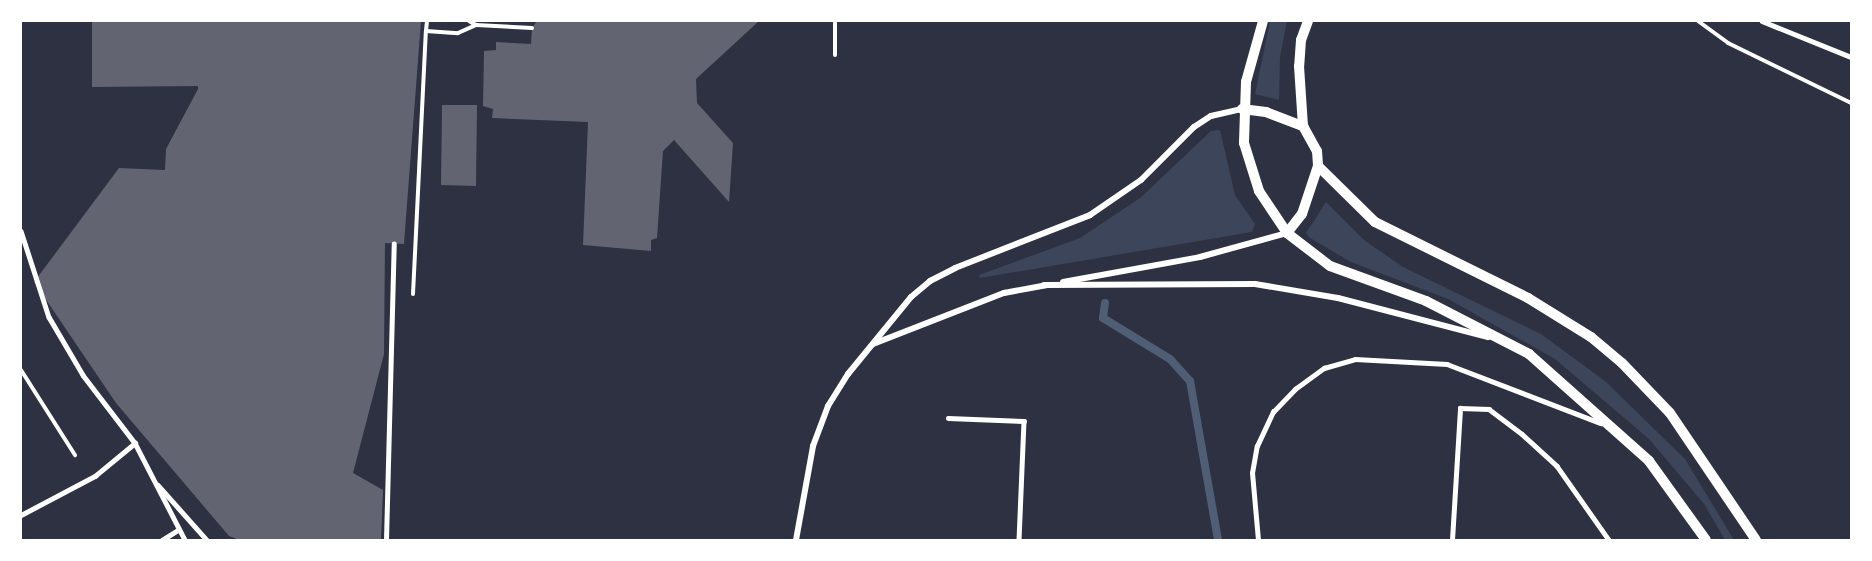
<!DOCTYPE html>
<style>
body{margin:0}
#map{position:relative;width:1872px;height:561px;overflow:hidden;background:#2d3142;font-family:Raleway,sans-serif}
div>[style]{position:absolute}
.green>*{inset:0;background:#3c4559}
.stream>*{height:8px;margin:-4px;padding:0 4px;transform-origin:4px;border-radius:4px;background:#4f5d75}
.building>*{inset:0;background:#626471}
.path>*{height:4px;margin:-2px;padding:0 2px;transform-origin:2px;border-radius:2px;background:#fff}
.service>*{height:4.5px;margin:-2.25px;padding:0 2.25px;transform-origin:2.25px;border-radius:2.25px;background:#fff}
.minor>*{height:6px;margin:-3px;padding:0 3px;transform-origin:3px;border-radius:3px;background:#fff}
.tertiary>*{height:10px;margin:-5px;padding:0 5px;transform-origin:5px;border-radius:5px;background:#fff}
span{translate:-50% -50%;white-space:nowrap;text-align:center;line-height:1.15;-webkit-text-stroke:4.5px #fff;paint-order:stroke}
.frame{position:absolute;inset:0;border:22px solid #fff;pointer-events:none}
</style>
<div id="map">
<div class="green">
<div style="clip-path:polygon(1270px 21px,1287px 21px,1280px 57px,1279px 100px,1255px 94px)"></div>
<div style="clip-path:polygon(1220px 130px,1235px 195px,1255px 224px,1252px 232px,980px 278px,979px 275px,1080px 238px,1140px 198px,1211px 131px)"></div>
<div style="clip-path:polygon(1326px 202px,1364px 240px,1403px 267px,1541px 334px,1605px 381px,1685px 459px,1734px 540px,1725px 540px,1704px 504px,1649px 439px,1555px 359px,1448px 299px,1351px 262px,1310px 238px,1306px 233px)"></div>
</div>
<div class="stream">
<div style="left:1105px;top:303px;width:15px;rotate:98deg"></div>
<div style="left:1103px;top:318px;width:79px;rotate:31.5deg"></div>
<div style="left:1170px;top:359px;width:30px;rotate:48deg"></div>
<div style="left:1190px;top:381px;width:161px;rotate:80deg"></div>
</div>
<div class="building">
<div style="clip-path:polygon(92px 21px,421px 21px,404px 244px,385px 243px,384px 354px,353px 473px,383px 490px,381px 540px,240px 540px,229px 536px,116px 403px,34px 282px,119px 168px,165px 170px,166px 149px,198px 89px,198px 86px,92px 87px)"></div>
<div style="clip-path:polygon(537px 21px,759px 21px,696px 79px,697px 103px,733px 143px,729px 202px,674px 140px,663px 151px,657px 238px,651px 240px,651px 251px,583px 245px,588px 122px,492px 118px,493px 109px,483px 106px,484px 51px,496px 50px,496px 42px,531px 44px,532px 28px)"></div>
<div style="clip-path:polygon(442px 105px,477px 105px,476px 186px,441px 185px)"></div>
</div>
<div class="path">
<div style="left:427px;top:21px;width:10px;rotate:96deg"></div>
<div style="left:426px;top:31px;width:32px;rotate:4deg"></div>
<div style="left:458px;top:33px;width:20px;rotate:-24deg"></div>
<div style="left:469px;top:21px;width:8px;rotate:30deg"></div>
<div style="left:476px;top:25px;width:56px;rotate:3.1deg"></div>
<div style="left:835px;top:21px;width:34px;rotate:90deg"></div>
<div style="left:1698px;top:21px;width:37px;rotate:36deg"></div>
<div style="left:1728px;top:43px;width:137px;rotate:26deg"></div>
<div style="left:413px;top:294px;width:263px;rotate:-87.2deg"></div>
<div style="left:21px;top:370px;width:101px;rotate:57.6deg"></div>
</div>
<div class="service">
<div style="left:1762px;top:21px;width:96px;rotate:22deg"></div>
<div style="left:21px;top:231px;width:90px;rotate:72deg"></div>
<div style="left:49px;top:317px;width:67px;rotate:59.6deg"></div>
<div style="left:83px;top:375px;width:86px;rotate:52.6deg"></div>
<div style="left:135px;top:443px;width:109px;rotate:62.7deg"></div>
<div style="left:948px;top:418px;width:76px;rotate:2.3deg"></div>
<div style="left:1024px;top:421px;width:119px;rotate:92.4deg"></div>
<div style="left:158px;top:485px;width:74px;rotate:48.3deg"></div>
<div style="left:21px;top:515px;width:84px;rotate:-27.8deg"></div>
<div style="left:95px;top:476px;width:52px;rotate:-39.5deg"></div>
<div style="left:162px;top:540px;width:19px;rotate:-32deg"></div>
<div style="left:386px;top:540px;width:296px;rotate:-88.5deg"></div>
<div style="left:1258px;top:540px;width:67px;rotate:-95.1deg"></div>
<div style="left:1252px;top:473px;width:27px;rotate:-80deg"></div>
<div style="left:1257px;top:446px;width:38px;rotate:-65deg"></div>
<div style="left:1273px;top:412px;width:32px;rotate:-46deg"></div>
<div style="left:1295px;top:389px;width:36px;rotate:-36deg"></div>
<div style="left:1324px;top:368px;width:32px;rotate:-16deg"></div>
<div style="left:1355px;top:359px;width:92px;rotate:3.1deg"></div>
<div style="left:1447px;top:364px;width:165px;rotate:21deg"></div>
<div style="left:1452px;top:540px;width:132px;rotate:-86.5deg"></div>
<div style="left:1460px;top:408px;width:29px;rotate:2deg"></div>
<div style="left:1489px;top:409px;width:41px;rotate:37.1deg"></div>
<div style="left:1522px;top:434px;width:47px;rotate:42.4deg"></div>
<div style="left:1557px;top:466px;width:90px;rotate:54.9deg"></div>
</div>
<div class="minor">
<div style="left:1063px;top:282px;width:139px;rotate:-10.3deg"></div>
<div style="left:1200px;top:257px;width:90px;rotate:-15.4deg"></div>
<div style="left:1044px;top:285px;width:211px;rotate:-0.3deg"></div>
<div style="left:1255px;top:284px;width:84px;rotate:9.6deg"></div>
<div style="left:1338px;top:298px;width:155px;rotate:14.6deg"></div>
<div style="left:873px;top:344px;width:141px;rotate:-21.3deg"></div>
<div style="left:1004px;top:293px;width:44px;rotate:-10.5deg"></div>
<div style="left:796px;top:540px;width:96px;rotate:-79.7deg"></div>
<div style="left:813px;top:446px;width:43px;rotate:-69.4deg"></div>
<div style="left:828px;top:406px;width:38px;rotate:-58deg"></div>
<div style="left:848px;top:374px;width:99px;rotate:-50.7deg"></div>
<div style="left:911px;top:297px;width:25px;rotate:-40deg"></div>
<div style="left:930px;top:281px;width:28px;rotate:-27deg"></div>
<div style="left:955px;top:268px;width:145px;rotate:-21.4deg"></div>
<div style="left:1090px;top:215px;width:62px;rotate:-34.5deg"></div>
<div style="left:1141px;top:180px;width:75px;rotate:-45deg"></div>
<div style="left:1194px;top:127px;width:20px;rotate:-33deg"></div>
<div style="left:1211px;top:116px;width:32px;rotate:-13deg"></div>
</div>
<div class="tertiary">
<div style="left:1263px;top:21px;width:63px;rotate:105.6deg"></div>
<div style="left:1246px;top:82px;width:61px;rotate:91.9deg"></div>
<div style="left:1244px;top:143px;width:50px;rotate:72.6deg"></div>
<div style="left:1259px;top:191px;width:50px;rotate:56.3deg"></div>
<div style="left:1287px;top:233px;width:54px;rotate:37.5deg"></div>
<div style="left:1330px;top:266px;width:102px;rotate:20deg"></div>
<div style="left:1426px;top:301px;width:116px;rotate:27.2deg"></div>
<div style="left:1529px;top:354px;width:161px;rotate:41.7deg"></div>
<div style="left:1649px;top:461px;width:97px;rotate:54.2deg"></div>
<div style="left:1308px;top:21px;width:20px;rotate:110deg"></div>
<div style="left:1301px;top:40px;width:26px;rotate:94deg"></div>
<div style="left:1299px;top:66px;width:60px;rotate:86.2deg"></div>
<div style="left:1303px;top:126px;width:29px;rotate:61deg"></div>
<div style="left:1317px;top:151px;width:15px;rotate:86deg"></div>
<div style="left:1318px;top:166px;width:80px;rotate:44.5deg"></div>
<div style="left:1375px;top:222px;width:171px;rotate:26.4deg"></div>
<div style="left:1528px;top:298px;width:74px;rotate:31.8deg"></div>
<div style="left:1591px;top:337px;width:40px;rotate:40deg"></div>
<div style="left:1622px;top:363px;width:69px;rotate:46.2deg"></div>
<div style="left:1670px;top:413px;width:153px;rotate:55.9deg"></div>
<div style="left:1242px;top:109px;width:24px;rotate:7deg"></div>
<div style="left:1266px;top:112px;width:40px;rotate:21deg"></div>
<div style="left:1287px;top:233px;width:24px;rotate:-52deg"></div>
<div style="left:1302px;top:214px;width:51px;rotate:-71.6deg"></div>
</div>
<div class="frame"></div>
</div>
